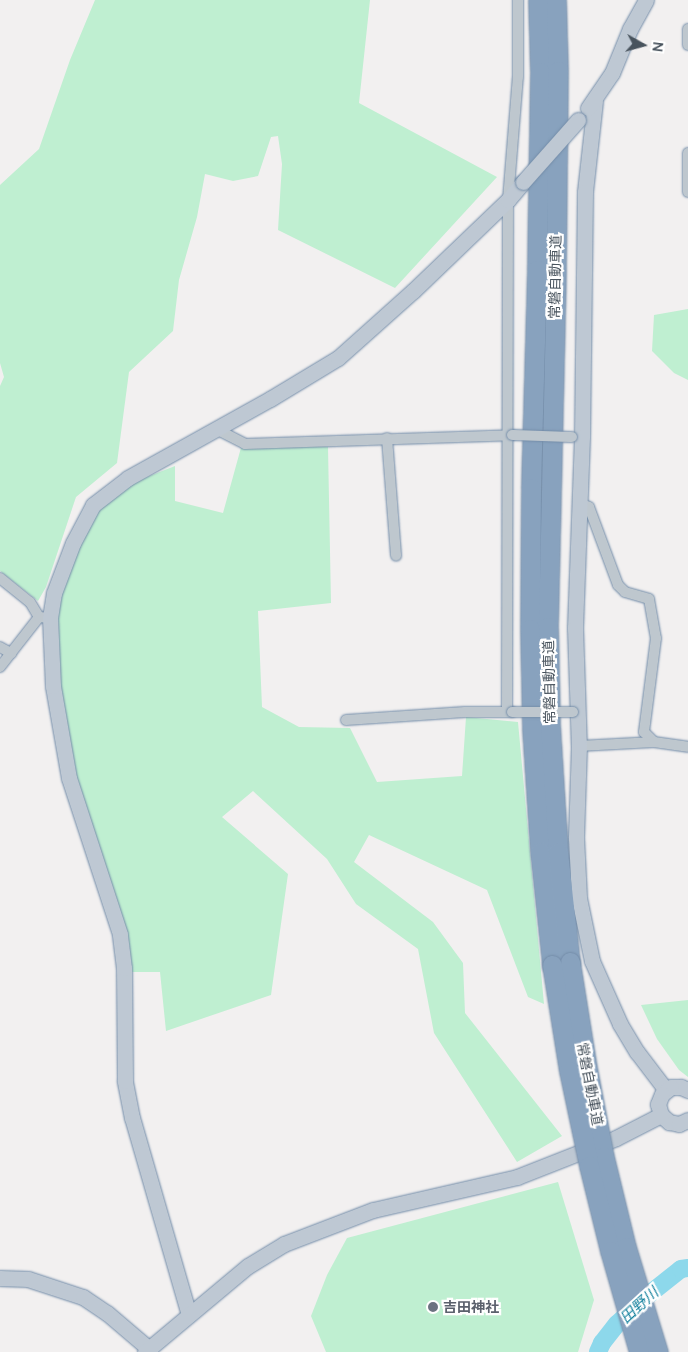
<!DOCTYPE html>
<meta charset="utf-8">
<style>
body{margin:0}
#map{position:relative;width:688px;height:1352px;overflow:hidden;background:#f2f0f0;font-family:Manrope,"Noto Sans JP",sans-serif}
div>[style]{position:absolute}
.green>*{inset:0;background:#bfefd1}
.river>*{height:18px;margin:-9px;padding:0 9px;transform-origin:9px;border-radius:9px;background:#8dd8eb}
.roads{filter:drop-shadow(0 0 1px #748da9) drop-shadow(0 0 1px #748da9)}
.street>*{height:10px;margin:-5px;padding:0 5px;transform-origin:5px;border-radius:5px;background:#bec7ce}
.secondary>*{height:15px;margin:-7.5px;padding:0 7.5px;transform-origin:7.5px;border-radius:7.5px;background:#bec8d3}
.highway>*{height:19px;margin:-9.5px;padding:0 9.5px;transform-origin:9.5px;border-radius:9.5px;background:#88a2be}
.bridges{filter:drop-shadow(0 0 1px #748da9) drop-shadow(0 0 1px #748da9)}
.street-bridge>*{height:10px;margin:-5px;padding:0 5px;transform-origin:5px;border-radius:5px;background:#bec7ce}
.secondary-bridge>*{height:15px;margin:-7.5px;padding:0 7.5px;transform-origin:7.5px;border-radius:7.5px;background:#bec8d3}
.highway-bridge>*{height:19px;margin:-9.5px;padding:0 9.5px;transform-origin:9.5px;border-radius:9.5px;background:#88a2be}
.dots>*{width:14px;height:14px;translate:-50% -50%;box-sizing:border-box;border:2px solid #fff;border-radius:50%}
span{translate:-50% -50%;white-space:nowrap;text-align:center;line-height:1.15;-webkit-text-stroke:4.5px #fff;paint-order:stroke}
.street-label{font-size:14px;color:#48535d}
.worship-label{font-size:14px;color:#5b616d;font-weight:700}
.left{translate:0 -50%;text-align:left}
.water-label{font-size:15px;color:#0e7e9b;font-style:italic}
.north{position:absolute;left:618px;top:20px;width:50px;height:50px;-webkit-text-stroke:4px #fff;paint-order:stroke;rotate:97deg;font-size:14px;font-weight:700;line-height:20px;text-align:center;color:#48535d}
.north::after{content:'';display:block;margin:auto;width:18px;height:22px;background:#48535d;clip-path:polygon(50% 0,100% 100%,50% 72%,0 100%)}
</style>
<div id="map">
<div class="green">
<div style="clip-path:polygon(95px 0,370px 0,359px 103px,497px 177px,395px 288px,278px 230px,282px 164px,278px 136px,271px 137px,258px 176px,233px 181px,205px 174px,197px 217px,179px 280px,173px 331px,129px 372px,117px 463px,76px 497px,46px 587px,38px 601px,0 571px,0 386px,4px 377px,0 363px,0 185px,39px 149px,70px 60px)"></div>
<div style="clip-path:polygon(688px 309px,688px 380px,674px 373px,652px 351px,654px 315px)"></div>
<div style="clip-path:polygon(293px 442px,328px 447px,331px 603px,258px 611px,262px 707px,299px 727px,350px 728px,377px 782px,462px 776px,466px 717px,518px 722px,544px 1004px,528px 997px,487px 890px,369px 835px,354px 862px,433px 922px,463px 963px,465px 1013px,562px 1136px,517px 1162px,434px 1033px,418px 949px,356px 904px,327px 859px,253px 791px,222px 817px,288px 874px,271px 995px,166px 1031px,160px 972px,132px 972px,125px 930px,75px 777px,57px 685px,56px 618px,59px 592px,79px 545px,99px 510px,134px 482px,175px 466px,175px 501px,223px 513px,242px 444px)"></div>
<div style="clip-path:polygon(688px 1000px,688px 1077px,679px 1070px,657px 1039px,641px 1005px)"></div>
<div style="clip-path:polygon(558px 1182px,594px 1300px,578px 1352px,326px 1352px,311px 1316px,327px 1275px,347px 1238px)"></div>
</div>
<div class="river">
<div style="left:598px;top:1352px;width:10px;rotate:-66deg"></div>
<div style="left:602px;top:1343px;width:24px;rotate:-52deg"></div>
<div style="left:617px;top:1324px;width:41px;rotate:-43deg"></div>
<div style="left:647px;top:1296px;width:43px;rotate:-38.5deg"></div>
<div style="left:681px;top:1269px;width:7px;rotate:-8deg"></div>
</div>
<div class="roads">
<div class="street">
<div style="left:688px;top:29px;width:16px;rotate:90deg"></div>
<div style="left:688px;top:153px;width:39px;rotate:90deg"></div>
<div style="left:216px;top:429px;width:33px;rotate:27deg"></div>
<div style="left:245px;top:444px;width:267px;rotate:-1.9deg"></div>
<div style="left:387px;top:438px;width:118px;rotate:85.6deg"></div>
<div style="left:580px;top:503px;width:10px;rotate:24deg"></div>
<div style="left:589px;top:507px;width:83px;rotate:69.6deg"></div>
<div style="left:618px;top:585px;width:10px;rotate:45deg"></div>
<div style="left:625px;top:592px;width:25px;rotate:16deg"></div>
<div style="left:649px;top:599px;width:40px;rotate:80deg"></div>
<div style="left:656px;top:638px;width:95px;rotate:97.3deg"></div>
<div style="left:644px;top:732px;width:14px;rotate:45deg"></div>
<div style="left:0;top:578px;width:38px;rotate:39deg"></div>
<div style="left:30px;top:602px;width:17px;rotate:59deg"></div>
<div style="left:0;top:647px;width:13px;rotate:29deg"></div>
<div style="left:0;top:667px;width:63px;rotate:-52deg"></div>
<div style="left:39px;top:617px;width:11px;rotate:5deg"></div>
<div style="left:507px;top:712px;width:512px;rotate:-89.89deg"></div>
<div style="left:508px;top:200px;width:123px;rotate:-85.4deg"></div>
<div style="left:518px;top:77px;width:77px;rotate:-90deg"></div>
<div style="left:346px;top:720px;width:119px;rotate:-3.8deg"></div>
<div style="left:465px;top:712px;width:47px"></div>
<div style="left:579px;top:746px;width:75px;rotate:-3.1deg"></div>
<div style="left:654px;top:742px;width:34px;rotate:8deg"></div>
</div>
<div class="secondary">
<div style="left:595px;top:101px;width:92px;rotate:96.3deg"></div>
<div style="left:585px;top:192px;width:245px;rotate:90.7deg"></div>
<div style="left:582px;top:437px;width:191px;rotate:92.1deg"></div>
<div style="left:575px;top:628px;width:118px;rotate:88.1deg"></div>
<div style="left:579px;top:746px;width:92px;rotate:91.9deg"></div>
<div style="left:576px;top:838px;width:60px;rotate:87.1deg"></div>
<div style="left:579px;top:898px;width:64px;rotate:78.3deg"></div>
<div style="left:592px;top:961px;width:69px;rotate:66deg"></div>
<div style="left:620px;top:1024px;width:33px;rotate:59deg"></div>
<div style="left:637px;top:1052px;width:48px;rotate:52.7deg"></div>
<div style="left:588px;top:108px;width:42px;rotate:-55.6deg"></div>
<div style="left:612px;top:73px;width:48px;rotate:-67.8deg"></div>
<div style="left:630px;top:29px;width:33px;rotate:-61deg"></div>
<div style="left:688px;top:1090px;width:8px;rotate:-157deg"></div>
<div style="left:681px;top:1087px;width:10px;rotate:180deg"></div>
<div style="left:671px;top:1087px;width:11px;rotate:142deg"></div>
<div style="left:662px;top:1094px;width:11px;rotate:112deg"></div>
<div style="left:658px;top:1104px;width:11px;rotate:75deg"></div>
<div style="left:661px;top:1115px;width:11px;rotate:41deg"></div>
<div style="left:669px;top:1122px;width:10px;rotate:11deg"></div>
<div style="left:679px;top:1124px;width:10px;rotate:-24deg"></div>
<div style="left:0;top:1278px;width:28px;rotate:2deg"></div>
<div style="left:28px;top:1279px;width:58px;rotate:18.1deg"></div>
<div style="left:83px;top:1297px;width:29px;rotate:34deg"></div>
<div style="left:107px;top:1313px;width:54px;rotate:40.5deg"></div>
<div style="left:189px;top:1315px;width:205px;rotate:-106.1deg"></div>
<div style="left:132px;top:1118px;width:38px;rotate:-101deg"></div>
<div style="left:125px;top:1081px;width:113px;rotate:-90.5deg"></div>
<div style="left:124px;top:968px;width:34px;rotate:-97deg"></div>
<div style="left:120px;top:934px;width:164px;rotate:-108.1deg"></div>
<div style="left:69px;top:778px;width:93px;rotate:-99.9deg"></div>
<div style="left:53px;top:686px;width:68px;rotate:-92.5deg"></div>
<div style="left:50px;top:618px;width:25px;rotate:-81deg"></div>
<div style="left:54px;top:593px;width:53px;rotate:-69.2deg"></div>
<div style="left:73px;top:543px;width:43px;rotate:-62.2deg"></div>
<div style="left:93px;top:505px;width:44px;rotate:-37.6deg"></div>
<div style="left:128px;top:478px;width:162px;rotate:-29.1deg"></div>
<div style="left:270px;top:399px;width:79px;rotate:-31.1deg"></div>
<div style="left:338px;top:358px;width:101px;rotate:-41.8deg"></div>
<div style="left:413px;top:291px;width:132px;rotate:-43.8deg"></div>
<div style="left:508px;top:200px;width:23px;rotate:-50deg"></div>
<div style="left:145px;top:1352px;width:134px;rotate:-39.9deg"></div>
<div style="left:248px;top:1266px;width:42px;rotate:-31.4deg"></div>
<div style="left:284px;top:1244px;width:95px;rotate:-20.9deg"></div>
<div style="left:373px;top:1210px;width:148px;rotate:-12.9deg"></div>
<div style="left:517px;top:1177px;width:106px;rotate:-21.5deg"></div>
<div style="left:616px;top:1138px;width:51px;rotate:-27.1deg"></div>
</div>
<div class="highway">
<div style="left:538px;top:0;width:72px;rotate:88.4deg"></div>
<div style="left:540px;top:72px;width:198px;rotate:90.9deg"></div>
<div style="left:537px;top:270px;width:218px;rotate:91.6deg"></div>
<div style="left:531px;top:488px;width:141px;rotate:90.4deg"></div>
<div style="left:530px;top:629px;width:99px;rotate:88.8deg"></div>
<div style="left:532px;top:728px;width:124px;rotate:86.3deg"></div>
<div style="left:540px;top:852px;width:114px;rotate:83.9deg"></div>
<div style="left:556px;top:0;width:71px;rotate:88.4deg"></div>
<div style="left:558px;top:71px;width:200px;rotate:90.6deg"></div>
<div style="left:556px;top:271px;width:356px;rotate:91.3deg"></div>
<div style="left:548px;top:627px;width:98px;rotate:88.8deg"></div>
<div style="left:550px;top:725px;width:127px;rotate:86.4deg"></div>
<div style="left:558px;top:852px;width:111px;rotate:83.8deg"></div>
</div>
</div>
<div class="bridges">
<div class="street-bridge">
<div style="left:512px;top:435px;width:60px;rotate:1.9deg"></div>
<div style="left:512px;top:712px;width:61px"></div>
</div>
<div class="secondary-bridge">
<div style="left:523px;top:182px;width:83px;rotate:-48.4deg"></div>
</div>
<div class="highway-bridge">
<div style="left:570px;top:962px;width:107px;rotate:80.9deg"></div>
<div style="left:587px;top:1068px;width:91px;rotate:79.2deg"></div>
<div style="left:604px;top:1157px;width:93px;rotate:76.3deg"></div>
<div style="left:626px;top:1247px;width:110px;rotate:73.1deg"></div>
<div style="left:552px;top:965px;width:107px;rotate:80.9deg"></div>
<div style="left:569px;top:1071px;width:97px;rotate:78.1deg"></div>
<div style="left:589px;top:1166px;width:88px;rotate:76.1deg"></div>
<div style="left:610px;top:1251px;width:105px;rotate:74deg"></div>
</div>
</div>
<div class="dots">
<div style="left:433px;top:1307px;background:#6b7280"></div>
</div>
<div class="street-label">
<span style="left:555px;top:277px;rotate:-89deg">常磐自動車道</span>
<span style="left:549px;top:682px;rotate:-91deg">常磐自動車道</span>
<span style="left:590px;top:1084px;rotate:79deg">常磐自動車道</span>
</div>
<div class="worship-label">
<span class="left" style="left:443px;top:1307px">吉田神社</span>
</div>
<div class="water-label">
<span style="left:639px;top:1305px;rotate:-42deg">田野川</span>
</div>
<div class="north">N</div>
</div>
